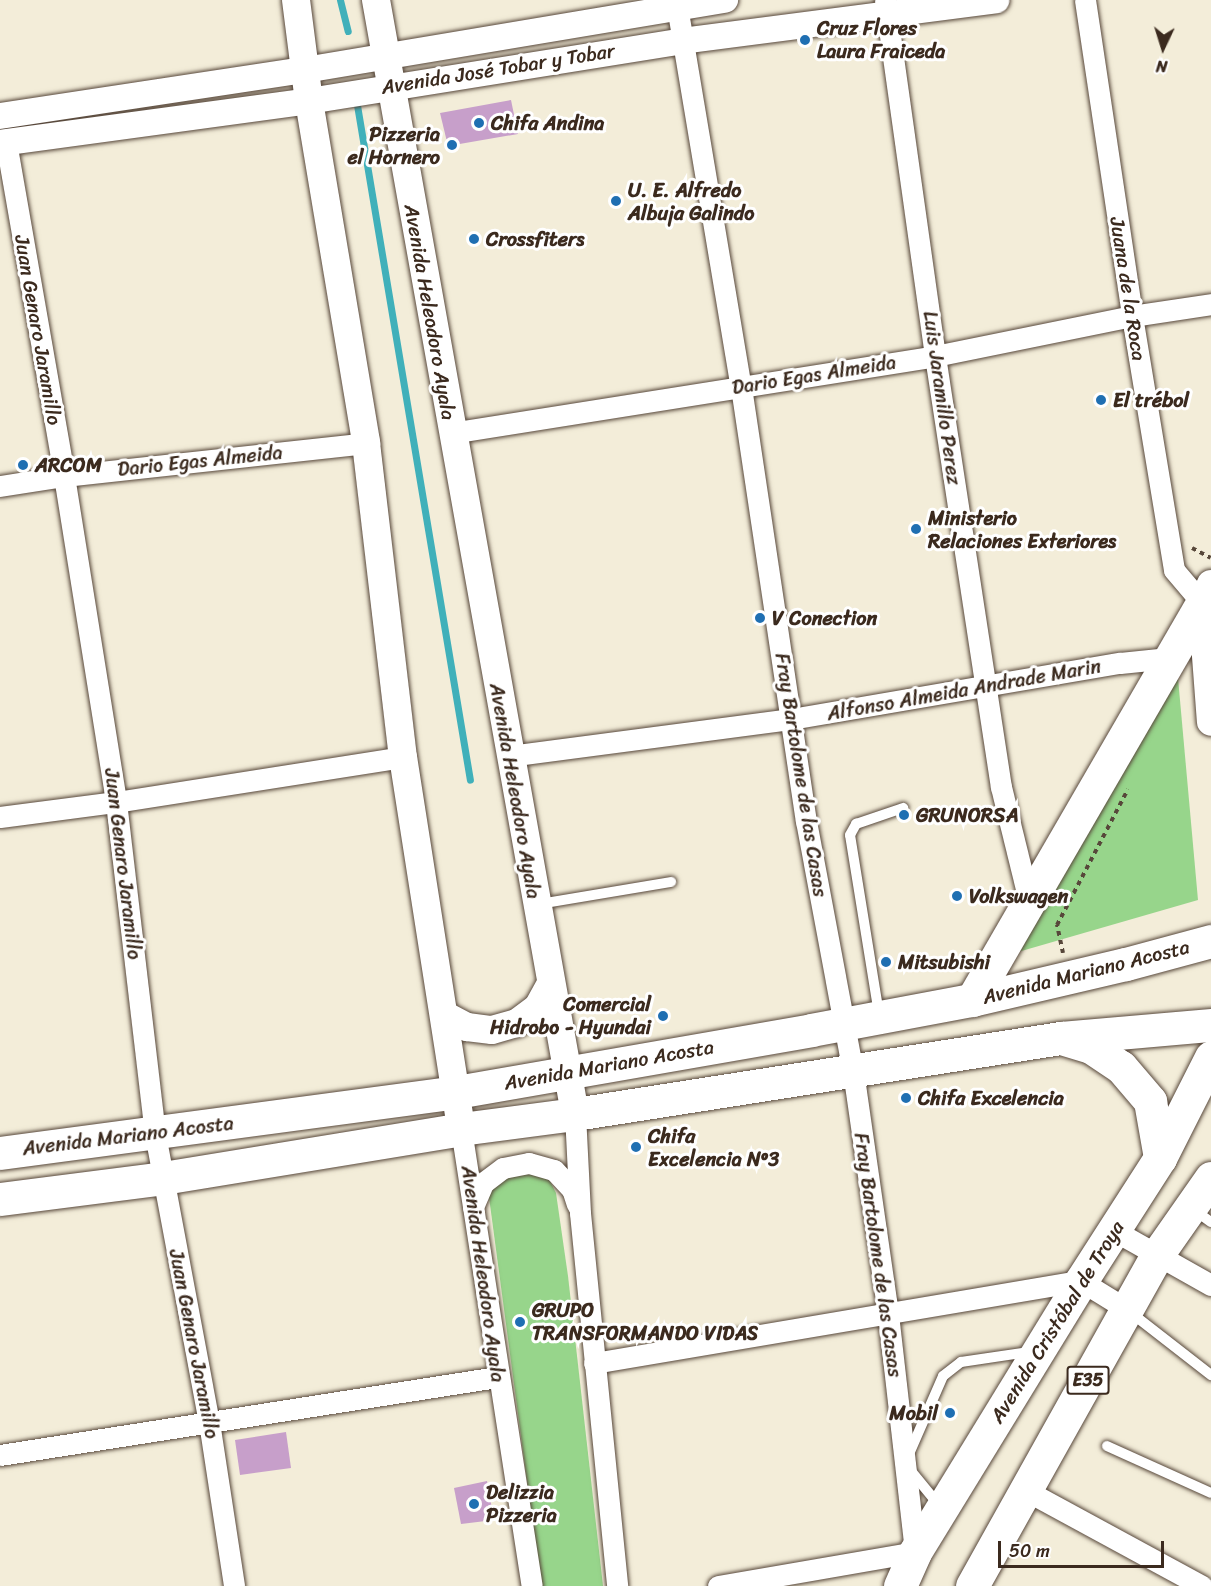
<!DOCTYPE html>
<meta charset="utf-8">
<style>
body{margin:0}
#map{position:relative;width:1211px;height:1586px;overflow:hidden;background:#f3edd9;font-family:Sriracha,sans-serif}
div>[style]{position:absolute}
.green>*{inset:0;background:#97d58b}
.stream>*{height:7px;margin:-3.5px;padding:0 3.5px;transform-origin:3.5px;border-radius:3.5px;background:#40b0ba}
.building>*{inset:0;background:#c79fca}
.path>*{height:4px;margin-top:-2px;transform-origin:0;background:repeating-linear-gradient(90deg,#57473a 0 4.5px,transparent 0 9px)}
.roads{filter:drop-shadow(0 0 2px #57473a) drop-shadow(0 0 2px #57473a)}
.service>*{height:10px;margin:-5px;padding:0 5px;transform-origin:5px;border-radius:5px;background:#fff}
.minor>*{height:21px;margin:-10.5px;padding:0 10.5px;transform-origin:10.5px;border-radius:10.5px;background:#fff}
.tertiary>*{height:26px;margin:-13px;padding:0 13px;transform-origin:13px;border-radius:13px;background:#fff}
.secondary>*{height:28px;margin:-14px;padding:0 14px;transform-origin:14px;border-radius:14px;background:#fff}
.primary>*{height:33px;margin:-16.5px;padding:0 16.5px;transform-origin:16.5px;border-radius:16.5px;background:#fff}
.trunk>*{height:33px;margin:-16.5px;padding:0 16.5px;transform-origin:16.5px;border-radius:16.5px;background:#fff}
.dots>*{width:16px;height:16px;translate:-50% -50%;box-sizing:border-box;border:3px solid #fff;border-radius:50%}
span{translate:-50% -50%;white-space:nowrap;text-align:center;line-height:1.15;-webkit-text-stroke:6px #fff;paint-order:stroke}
.shield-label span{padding:2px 4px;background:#fff;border:2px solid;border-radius:4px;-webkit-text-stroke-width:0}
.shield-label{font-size:18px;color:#3b2a1e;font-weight:700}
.poi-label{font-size:20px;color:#3b2a1e;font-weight:700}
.left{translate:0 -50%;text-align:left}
.right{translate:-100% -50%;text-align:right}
.street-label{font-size:20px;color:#3b2a1e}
.north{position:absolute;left:1133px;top:18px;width:60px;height:60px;-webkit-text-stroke:4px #fff;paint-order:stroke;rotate:184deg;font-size:16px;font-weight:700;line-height:24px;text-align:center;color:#3b2a1e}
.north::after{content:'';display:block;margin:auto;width:21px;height:27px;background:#3b2a1e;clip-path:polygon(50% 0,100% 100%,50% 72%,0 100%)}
.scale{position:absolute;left:998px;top:1541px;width:166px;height:27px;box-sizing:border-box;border:3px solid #3b2a1e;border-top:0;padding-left:8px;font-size:18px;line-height:21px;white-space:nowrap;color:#3b2a1e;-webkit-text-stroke:4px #fff;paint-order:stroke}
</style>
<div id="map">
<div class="green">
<div style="clip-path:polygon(1178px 678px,1198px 900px,1018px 952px,1017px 935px)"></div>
<div style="clip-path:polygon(518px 1167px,547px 1175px,556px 1193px,568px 1276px,603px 1586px,541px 1586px,489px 1197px,493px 1185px)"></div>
</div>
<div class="stream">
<div style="left:340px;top:0;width:32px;rotate:76deg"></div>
<div style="left:357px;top:105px;width:684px;rotate:80.5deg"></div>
</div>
<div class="building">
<div style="clip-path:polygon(511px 100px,518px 134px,448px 146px,440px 113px)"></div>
<div style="clip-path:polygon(286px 1432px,291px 1468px,240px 1475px,235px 1440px)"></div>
<div style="clip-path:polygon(487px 1481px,494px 1520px,461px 1524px,454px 1488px)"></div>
</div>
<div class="path">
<div style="left:1192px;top:548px;width:21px;rotate:28deg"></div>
<div style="left:1063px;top:953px;width:29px;rotate:-102deg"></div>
<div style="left:1057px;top:925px;width:153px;rotate:-62.4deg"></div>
</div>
<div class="roads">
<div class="service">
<div style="left:539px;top:904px;width:134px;rotate:-9.5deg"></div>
<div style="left:879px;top:1014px;width:181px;rotate:-99.2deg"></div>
<div style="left:850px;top:835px;width:13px;rotate:-61deg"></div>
<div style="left:856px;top:824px;width:50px;rotate:-18.8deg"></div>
<div style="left:1193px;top:1209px;width:22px;rotate:36deg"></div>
<div style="left:1130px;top:1312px;width:103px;rotate:37.9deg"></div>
<div style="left:1107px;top:1446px;width:114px;rotate:24.3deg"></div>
<div style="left:938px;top:1504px;width:43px;rotate:-129.3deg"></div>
<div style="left:911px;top:1471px;width:17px;rotate:-97deg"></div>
<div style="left:909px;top:1454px;width:85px;rotate:-66.4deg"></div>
<div style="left:943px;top:1376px;width:23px;rotate:-38deg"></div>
<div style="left:961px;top:1362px;width:69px;rotate:-8.4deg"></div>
</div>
<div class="minor">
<div style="left:676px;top:0;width:392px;rotate:80.5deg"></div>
<div style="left:741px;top:387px;width:439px;rotate:81.5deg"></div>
<div style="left:806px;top:821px;width:254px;rotate:79.4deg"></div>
<div style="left:853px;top:1071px;width:246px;rotate:81.8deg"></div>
<div style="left:888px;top:1314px;width:240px;rotate:83.5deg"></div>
<div style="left:915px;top:1552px;width:200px;rotate:170.2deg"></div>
<div style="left:885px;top:0;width:359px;rotate:82deg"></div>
<div style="left:935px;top:356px;width:436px;rotate:81.3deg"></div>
<div style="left:1001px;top:787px;width:117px;rotate:76.2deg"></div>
<div style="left:1085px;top:0;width:319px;rotate:81.5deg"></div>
<div style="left:1132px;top:316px;width:257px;rotate:80.6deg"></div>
<div style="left:1174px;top:570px;width:43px;rotate:49.7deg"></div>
<div style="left:6px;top:142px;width:339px;rotate:80.1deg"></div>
<div style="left:64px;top:476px;width:330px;rotate:80.9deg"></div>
<div style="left:116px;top:802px;width:334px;rotate:83.3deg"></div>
<div style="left:155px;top:1134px;width:293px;rotate:79.4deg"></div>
<div style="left:209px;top:1422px;width:166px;rotate:81.3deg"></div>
<div style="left:451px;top:433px;width:490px;rotate:-9deg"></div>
<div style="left:935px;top:356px;width:201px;rotate:-11.5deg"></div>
<div style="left:1132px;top:316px;width:80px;rotate:-8.6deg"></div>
<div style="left:0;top:486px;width:65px;rotate:-8.9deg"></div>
<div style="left:64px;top:476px;width:304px;rotate:-6.2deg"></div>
<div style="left:509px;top:756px;width:284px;rotate:-7.5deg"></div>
<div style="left:791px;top:719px;width:334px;rotate:-9.7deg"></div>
<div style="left:1120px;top:663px;width:49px;rotate:-5.8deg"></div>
<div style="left:0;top:817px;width:117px;rotate:-7.4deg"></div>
<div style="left:116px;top:802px;width:291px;rotate:-8.9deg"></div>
<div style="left:575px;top:1114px;width:99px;rotate:87.1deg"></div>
<div style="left:580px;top:1213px;width:375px;rotate:84.3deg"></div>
<div style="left:461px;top:1129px;width:462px;rotate:81.2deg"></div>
<div style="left:473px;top:1207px;width:26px;rotate:-67deg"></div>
<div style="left:483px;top:1183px;width:25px;rotate:-37deg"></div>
<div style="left:503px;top:1168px;width:26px;rotate:-11deg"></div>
<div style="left:529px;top:1163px;width:26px;rotate:16deg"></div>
<div style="left:554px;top:1170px;width:26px;rotate:47deg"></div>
<div style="left:572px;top:1189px;width:16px;rotate:72deg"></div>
<div style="left:1115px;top:1231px;width:110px;rotate:29.4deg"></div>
<div style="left:594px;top:1363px;width:494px;rotate:-9.6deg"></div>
<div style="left:1081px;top:1281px;width:55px;rotate:31.7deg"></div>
<div style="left:0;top:1455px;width:503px;rotate:-8.92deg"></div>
<div style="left:1027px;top:1491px;width:199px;rotate:28.5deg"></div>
</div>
<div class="tertiary">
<div style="left:0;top:116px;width:308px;rotate:-8.6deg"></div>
<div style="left:305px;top:70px;width:426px;rotate:-9.5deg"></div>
<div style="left:0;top:143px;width:312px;rotate:-7.7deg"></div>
<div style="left:309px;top:101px;width:378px;rotate:-9.1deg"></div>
<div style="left:682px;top:41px;width:317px;rotate:-7.4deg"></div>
</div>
<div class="secondary">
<div style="left:296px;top:0;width:102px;rotate:82.7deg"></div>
<div style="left:309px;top:101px;width:347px;rotate:80.5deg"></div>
<div style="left:366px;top:443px;width:316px;rotate:83.3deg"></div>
<div style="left:403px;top:757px;width:376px;rotate:81.1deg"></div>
<div style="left:376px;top:0;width:1132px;rotate:79.87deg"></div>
<div style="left:1211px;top:584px;width:21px;rotate:115deg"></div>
<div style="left:1202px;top:603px;width:119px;rotate:85.7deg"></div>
<div style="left:444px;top:1015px;width:26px;rotate:28deg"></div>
<div style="left:467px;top:1027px;width:25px;rotate:7deg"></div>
<div style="left:492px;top:1030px;width:26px;rotate:-16deg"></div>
<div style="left:517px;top:1023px;width:26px;rotate:-37deg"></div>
<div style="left:538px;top:1007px;width:25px;rotate:-61deg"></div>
</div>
<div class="primary">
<div style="left:972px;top:1000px;width:459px;rotate:-59.9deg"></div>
<div style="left:0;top:1153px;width:461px;rotate:-7.6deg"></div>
<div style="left:457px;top:1092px;width:359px;rotate:-9.9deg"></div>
<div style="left:811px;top:1030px;width:164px;rotate:-10.6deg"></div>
<div style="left:972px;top:1000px;width:158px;rotate:-13.2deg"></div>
<div style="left:1126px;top:964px;width:88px;rotate:-15.1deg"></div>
<div style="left:0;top:1199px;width:164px;rotate:-7.3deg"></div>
<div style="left:163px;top:1178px;width:302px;rotate:-9.3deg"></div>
<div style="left:461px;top:1129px;width:115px;rotate:-7.5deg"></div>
<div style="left:575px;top:1114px;width:492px;rotate:-8.9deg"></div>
<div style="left:1061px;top:1038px;width:151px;rotate:-5deg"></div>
</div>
<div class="trunk">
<div style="left:1061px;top:1038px;width:31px;rotate:17deg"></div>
<div style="left:1091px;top:1047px;width:36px;rotate:34deg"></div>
<div style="left:1121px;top:1067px;width:45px;rotate:49.5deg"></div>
<div style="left:1150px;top:1101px;width:58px;rotate:80deg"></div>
<div style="left:900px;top:1586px;width:37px;rotate:-66deg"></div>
<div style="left:915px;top:1552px;width:318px;rotate:-58.5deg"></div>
<div style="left:1081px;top:1281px;width:146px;rotate:-57.3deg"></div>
<div style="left:1160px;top:1158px;width:113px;rotate:-63.2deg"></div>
<div style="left:972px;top:1586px;width:379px;rotate:-60.8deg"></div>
<div style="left:1157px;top:1255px;width:94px;rotate:-55deg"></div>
</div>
</div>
<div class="dots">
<div style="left:805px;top:40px;background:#1f6fb2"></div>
<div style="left:479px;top:123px;background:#1f6fb2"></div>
<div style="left:452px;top:145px;background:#1f6fb2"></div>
<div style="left:616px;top:201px;background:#1f6fb2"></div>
<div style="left:474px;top:239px;background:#1f6fb2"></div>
<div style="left:1101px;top:400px;background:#1f6fb2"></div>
<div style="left:23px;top:465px;background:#1f6fb2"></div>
<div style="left:916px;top:529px;background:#1f6fb2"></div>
<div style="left:760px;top:618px;background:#1f6fb2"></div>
<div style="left:904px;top:815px;background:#1f6fb2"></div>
<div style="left:957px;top:896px;background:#1f6fb2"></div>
<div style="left:886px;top:962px;background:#1f6fb2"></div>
<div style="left:663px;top:1016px;background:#1f6fb2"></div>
<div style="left:906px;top:1098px;background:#1f6fb2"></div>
<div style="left:636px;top:1147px;background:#1f6fb2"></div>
<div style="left:520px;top:1322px;background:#1f6fb2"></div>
<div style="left:950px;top:1413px;background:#1f6fb2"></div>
<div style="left:474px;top:1504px;background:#1f6fb2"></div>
</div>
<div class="shield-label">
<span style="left:1088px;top:1380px">E35</span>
</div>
<div class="poi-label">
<span class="left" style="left:817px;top:40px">Cruz Flores<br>Laura Fraiceda</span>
<span class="left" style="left:491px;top:123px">Chifa Andina</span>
<span class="right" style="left:440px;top:146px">Pizzeria<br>el Hornero</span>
<span class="left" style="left:628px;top:202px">U. E. Alfredo<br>Albuja Galindo</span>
<span class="left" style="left:486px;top:239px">Crossfiters</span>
<span class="left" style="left:1113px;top:400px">El trébol</span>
<span class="left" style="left:35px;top:465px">ARCOM</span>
<span class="left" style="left:928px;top:530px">Ministerio<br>Relaciones Exteriores</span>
<span class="left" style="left:772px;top:618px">V Conection</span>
<span class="left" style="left:916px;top:815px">GRUNORSA</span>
<span class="left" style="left:969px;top:896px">Volkswagen</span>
<span class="left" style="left:898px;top:962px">Mitsubishi</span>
<span class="right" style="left:651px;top:1016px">Comercial<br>Hidrobo - Hyundai</span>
<span class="left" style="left:918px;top:1098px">Chifa Excelencia</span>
<span class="left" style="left:648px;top:1148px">Chifa<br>Excelencia Nº3</span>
<span class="left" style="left:532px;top:1322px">GRUPO<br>TRANSFORMANDO VIDAS</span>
<span class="right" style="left:938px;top:1413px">Mobil</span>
<span class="left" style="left:486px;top:1504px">Delizzia<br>Pizzeria</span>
</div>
<div class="street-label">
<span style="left:498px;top:69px;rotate:-9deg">Avenida José Tobar y Tobar</span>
<span style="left:1128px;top:289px;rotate:81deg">Juana de la Roca</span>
<span style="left:430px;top:312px;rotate:80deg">Avenida Heleodoro Ayala</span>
<span style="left:38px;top:330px;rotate:80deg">Juan Genaro Jaramillo</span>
<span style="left:814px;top:375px;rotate:-9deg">Dario Egas Almeida</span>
<span style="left:942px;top:398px;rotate:82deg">Luis Jaramillo Perez</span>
<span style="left:200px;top:461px;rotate:-6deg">Dario Egas Almeida</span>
<span style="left:964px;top:690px;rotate:-10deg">Alfonso Almeida Andrade Marin</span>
<span style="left:801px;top:775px;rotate:81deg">Fray Bartolome de las Casas</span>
<span style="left:515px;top:791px;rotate:80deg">Avenida Heleodoro Ayala</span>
<span style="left:123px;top:864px;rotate:83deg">Juan Genaro Jaramillo</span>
<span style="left:1086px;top:972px;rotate:-14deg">Avenida Mariano Acosta</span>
<span style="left:609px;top:1065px;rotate:-10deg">Avenida Mariano Acosta</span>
<span style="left:128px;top:1136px;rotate:-7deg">Avenida Mariano Acosta</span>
<span style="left:878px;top:1255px;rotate:82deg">Fray Bartolome de las Casas</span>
<span style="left:483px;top:1274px;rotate:82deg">Avenida Heleodoro Ayala</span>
<span style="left:1057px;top:1322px;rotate:-58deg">Avenida Cristóbal de Troya</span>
<span style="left:194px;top:1344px;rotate:79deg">Juan Genaro Jaramillo</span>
</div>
<div class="north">N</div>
<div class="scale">50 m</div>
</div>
